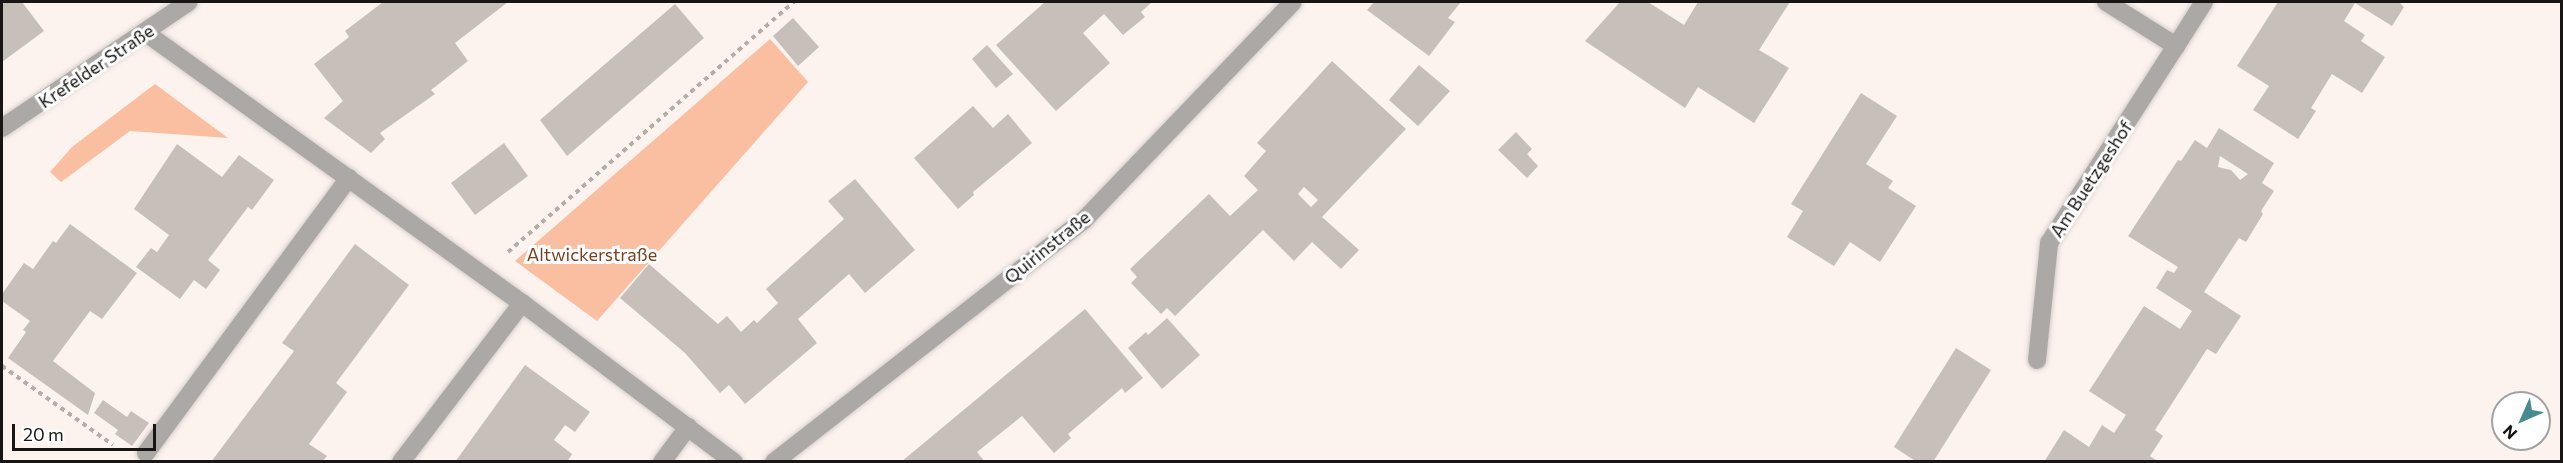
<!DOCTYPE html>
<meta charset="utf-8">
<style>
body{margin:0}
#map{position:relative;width:2563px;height:463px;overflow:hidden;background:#fcf3ee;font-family:Commissioner,sans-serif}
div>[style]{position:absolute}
.green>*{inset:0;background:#fabfa0}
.building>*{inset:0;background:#c7bfba}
.path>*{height:4px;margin-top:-2px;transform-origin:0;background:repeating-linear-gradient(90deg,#b4ada9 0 4.5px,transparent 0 9px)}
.roads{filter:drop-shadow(0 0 2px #d8cfcb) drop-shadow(0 0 2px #d8cfcb)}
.minor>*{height:18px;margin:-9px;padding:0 9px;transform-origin:9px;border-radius:9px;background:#aba8a6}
span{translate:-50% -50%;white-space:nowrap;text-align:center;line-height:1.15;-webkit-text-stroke:6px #fff;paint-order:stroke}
.street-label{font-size:18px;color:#181514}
.park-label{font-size:18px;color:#7b411e}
.frame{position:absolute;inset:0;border:3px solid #181514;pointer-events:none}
.north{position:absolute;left:2491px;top:391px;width:60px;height:60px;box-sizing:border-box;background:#fff;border:2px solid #a3a1a1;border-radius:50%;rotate:225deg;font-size:16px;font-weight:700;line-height:24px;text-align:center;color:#181514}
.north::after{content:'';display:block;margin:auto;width:21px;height:27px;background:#448c8f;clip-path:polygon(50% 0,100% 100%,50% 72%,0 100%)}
.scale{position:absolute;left:12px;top:424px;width:144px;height:27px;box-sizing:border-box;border:3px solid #181514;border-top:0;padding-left:8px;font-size:18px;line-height:21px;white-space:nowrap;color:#181514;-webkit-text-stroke:4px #fff;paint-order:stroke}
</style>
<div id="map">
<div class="green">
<div style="clip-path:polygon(770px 39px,808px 82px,597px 321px,515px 261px)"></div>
<div style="clip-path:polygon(155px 84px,228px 138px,130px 131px,61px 182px,50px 172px,72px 147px)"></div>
</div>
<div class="building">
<div style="clip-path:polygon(2px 2px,22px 2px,44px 31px,2px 62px)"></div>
<div style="clip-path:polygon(383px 2px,508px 2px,455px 43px,468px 61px,431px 90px,435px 94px,380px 133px,385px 139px,371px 153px,324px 118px,343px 101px,314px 64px,349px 37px,345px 31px)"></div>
<div style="clip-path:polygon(1045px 2px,1152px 2px,1141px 12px,1145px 17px,1123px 35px,1104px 14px,1083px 33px,1110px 63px,1056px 111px,996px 45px)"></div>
<div style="clip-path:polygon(1374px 2px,1461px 2px,1448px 18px,1455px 22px,1429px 56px,1367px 10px)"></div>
<div style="clip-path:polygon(1620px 2px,1648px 2px,1684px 25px,1698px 2px,1790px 2px,1759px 50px,1789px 68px,1754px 123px,1698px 87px,1685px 108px,1585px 41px)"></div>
<div style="clip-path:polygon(2278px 2px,2352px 2px,2355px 3px,2344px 21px,2365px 35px,2361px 41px,2385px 57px,2362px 93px,2332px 74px,2311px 108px,2316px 111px,2298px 139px,2253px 110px,2269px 86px,2237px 66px)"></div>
<div style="clip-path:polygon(2356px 2px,2399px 2px,2404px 7px,2392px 26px,2355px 3px)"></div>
<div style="clip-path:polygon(675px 4px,704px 38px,567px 156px,540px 120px)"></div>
<div style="clip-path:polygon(793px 18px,819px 47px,798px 66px,773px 36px)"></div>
<div style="clip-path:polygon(987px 45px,1013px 74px,996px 88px,972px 59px)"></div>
<div style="clip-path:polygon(evenodd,1332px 61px,1406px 129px,1322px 217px,1359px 250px,1341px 269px,1312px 242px,1294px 261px,1263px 230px,1175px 316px,1167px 308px,1161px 314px,1131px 283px,1137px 277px,1130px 269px,1209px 194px,1230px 216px,1258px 190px,1244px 176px,1266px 151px,1257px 143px,1332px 61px,1304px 187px,1318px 200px,1311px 207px,1298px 194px,1304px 187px)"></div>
<div style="clip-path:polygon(1419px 65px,1450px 91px,1418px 126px,1389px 100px)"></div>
<div style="clip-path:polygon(1861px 93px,1897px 116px,1866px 164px,1893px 181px,1888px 188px,1916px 206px,1880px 262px,1850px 242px,1834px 266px,1787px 237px,1803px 211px,1791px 204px)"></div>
<div style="clip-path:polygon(973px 106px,993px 128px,1008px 114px,1032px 143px,973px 192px,974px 195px,958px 209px,914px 158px)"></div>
<div style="clip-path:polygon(evenodd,2219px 128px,2274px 163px,2262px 183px,2274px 191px,2261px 211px,2263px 214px,2246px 242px,2239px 238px,2204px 292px,2241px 316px,2216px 354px,2207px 349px,2155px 430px,2163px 436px,2150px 456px,2159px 462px,2044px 462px,2064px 430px,2089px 447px,2102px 425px,2114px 433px,2126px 415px,2089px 391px,2144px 306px,2180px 329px,2192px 311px,2156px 288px,2167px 270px,2174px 273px,2178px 267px,2128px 236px,2178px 160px,2181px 161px,2195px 140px,2207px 148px,2219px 128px,2220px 156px,2248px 174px,2240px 180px,2231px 170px,2218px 167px,2220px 156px)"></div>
<div style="clip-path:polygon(1516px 132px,1532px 149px,1527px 154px,1538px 166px,1527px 178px,1498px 150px)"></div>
<div style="clip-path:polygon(504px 143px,528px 176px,475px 215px,451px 183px)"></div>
<div style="clip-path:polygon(177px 144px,222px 177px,239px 155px,274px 180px,252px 210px,248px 207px,208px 260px,220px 270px,206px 289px,194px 280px,180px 299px,136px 267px,151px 248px,157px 252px,169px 235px,134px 209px)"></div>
<div style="clip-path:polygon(855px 179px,915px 250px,865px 293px,849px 274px,798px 319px,817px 343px,745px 404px,729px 385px,720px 393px,685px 353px,620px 298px,649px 264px,718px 324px,727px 316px,741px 332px,754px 320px,757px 323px,778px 303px,766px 289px,844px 219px,828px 201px)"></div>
<div style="clip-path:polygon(70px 224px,137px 273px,102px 319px,90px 311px,53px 361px,95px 393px,88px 415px,8px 358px,26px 332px,23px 330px,30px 321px,2px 301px,2px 294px,24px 263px,33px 269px,53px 241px,56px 243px)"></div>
<div style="clip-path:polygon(355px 244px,409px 285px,336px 383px,347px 392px,309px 444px,327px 456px,322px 462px,211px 462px,294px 351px,282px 343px)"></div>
<div style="clip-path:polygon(1085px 309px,1143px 378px,1125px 393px,1122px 388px,1068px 434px,1071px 438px,1054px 453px,1022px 416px,977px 452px,985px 462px,901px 462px)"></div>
<div style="clip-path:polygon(1167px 318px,1200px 355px,1162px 389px,1128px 348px,1146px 332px,1148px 335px)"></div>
<div style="clip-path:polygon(1956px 348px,1991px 370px,1933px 462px,1917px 462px,1894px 447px)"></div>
<div style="clip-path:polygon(525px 365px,590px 412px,575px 432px,565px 425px,554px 440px,572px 454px,567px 462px,455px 462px)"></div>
<div style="clip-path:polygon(103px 400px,127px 417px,131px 411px,149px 423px,132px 446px,115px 434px,118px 430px,94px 413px)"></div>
</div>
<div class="path">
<div style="left:508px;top:252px;width:380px;rotate:-41.2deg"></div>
<div style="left:2px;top:366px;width:136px;rotate:35.4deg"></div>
</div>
<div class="roads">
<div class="minor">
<div style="left:2106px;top:2px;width:83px;rotate:32.2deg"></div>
<div style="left:2176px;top:46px;width:52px;rotate:-57.5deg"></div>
<div style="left:146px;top:33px;width:463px;rotate:35.7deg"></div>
<div style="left:522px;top:303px;width:265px;rotate:36.9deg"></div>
<div style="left:2px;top:128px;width:225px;rotate:-34deg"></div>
<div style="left:2037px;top:360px;width:118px;rotate:-84.1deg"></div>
<div style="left:2049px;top:243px;width:234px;rotate:-57.2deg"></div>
<div style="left:146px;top:453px;width:342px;rotate:-53.6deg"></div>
<div style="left:401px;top:462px;width:200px;rotate:-52.7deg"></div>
<div style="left:662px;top:462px;width:44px;rotate:-53.4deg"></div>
<div style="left:774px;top:462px;width:392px;rotate:-38deg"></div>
<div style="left:1083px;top:221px;width:303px;rotate:-46.2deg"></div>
</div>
</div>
<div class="street-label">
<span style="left:96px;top:66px;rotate:-34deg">Krefelder Straße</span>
<span style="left:2091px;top:179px;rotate:-57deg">Am Buetzgeshof</span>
<span style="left:1047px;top:247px;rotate:-39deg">Quirinstraße</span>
</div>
<div class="park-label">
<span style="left:592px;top:254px">Altwickerstraße</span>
</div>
<div class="frame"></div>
<div class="north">N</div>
<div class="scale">20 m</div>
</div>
